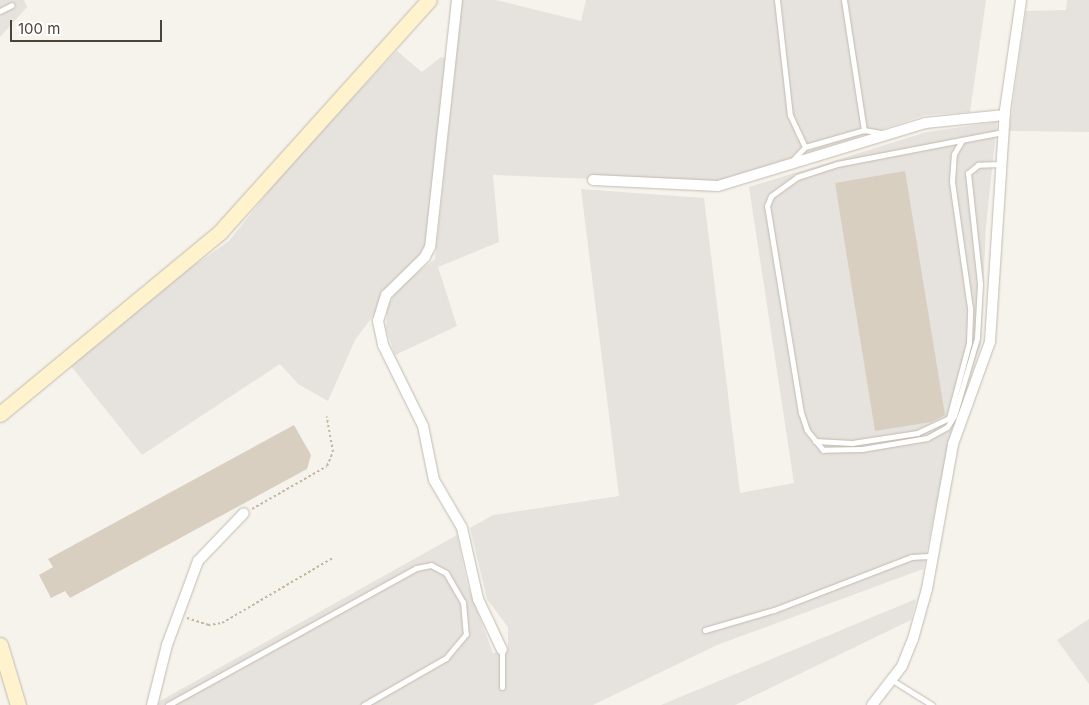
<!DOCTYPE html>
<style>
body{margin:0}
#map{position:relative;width:1089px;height:705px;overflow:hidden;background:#f6f3ec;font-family:Inter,sans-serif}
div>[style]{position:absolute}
.industrial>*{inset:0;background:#e6e2dd}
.building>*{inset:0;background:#d8cfc1}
.path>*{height:2px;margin-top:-1px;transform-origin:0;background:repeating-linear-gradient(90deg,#c4b79f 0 2.5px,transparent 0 5px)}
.roads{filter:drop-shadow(0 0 1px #c2bbae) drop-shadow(0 0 1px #c2bbae)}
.lane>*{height:5px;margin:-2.5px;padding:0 2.5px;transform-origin:2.5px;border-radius:2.5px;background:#fff}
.street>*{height:10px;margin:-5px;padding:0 5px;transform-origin:5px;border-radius:5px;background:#fff}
.secondary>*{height:15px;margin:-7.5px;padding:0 7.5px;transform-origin:7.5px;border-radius:7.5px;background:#fff3cd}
span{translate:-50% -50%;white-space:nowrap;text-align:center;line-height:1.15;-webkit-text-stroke:4.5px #fff;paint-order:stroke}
.scale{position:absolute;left:10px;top:20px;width:152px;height:22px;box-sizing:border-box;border:2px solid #4b4439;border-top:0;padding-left:6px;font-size:15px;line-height:18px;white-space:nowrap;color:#4b4439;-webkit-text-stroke:4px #fff;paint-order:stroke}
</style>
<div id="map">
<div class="industrial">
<div style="clip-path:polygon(0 0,24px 0,27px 7px,0 37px)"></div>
<div style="clip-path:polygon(462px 0,496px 0,581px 21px,586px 0,986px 0,970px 112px,926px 115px,712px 184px,493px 175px,499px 242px,438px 267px,457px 326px,395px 355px,386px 329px,387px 309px,397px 288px,435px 259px)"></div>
<div style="clip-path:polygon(1067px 0,1089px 0,1089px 132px,1009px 131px,1026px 11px,1066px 10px)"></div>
<div style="clip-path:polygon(397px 51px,422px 72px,441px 57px,453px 61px,432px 255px,397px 284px,355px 340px,328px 401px,298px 384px,280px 364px,142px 455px,70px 365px,186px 266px,198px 263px,229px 241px,300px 152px)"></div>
<div style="clip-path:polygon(997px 122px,986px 226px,981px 344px,952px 429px,923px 569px,717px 645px,593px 705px,158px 705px,160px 701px,457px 535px,467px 584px,493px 653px,508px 651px,508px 627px,487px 599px,470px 528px,493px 515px,619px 496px,581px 189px,704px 198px,740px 493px,794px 483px,749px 187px,927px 132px)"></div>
<div style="clip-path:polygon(916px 599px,911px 620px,735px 705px,661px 705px)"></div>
<div style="clip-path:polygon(1089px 619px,1089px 684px,1057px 640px)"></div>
</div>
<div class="building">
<div style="clip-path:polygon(905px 171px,945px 415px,931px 422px,875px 431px,835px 183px)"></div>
<div style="clip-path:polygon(294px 425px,311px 455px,307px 469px,70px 598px,65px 591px,51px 598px,39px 575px,53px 567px,48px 559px)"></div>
</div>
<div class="path">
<div style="left:252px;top:509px;width:86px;rotate:-29.8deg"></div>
<div style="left:327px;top:466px;width:15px;rotate:-67deg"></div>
<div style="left:333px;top:452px;width:36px;rotate:-100deg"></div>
<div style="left:187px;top:618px;width:22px;rotate:18deg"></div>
<div style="left:208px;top:625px;width:14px;rotate:-8deg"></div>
<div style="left:222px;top:623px;width:129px;rotate:-30.4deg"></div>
</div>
<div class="roads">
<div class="lane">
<div style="left:777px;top:0;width:116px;rotate:83.6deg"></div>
<div style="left:790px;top:115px;width:35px;rotate:65deg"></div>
<div style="left:844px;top:0;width:132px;rotate:81.3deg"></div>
<div style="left:0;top:11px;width:13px;rotate:-27deg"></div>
<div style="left:791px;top:162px;width:21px;rotate:-47deg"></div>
<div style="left:805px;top:147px;width:61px;rotate:-16.1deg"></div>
<div style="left:864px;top:130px;width:17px;rotate:10deg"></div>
<div style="left:1001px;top:164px;width:23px;rotate:178deg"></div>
<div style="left:978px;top:165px;width:13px;rotate:141deg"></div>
<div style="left:968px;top:173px;width:112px;rotate:83.8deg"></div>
<div style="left:980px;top:284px;width:54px;rotate:93.2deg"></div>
<div style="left:977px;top:338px;width:81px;rotate:106.4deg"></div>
<div style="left:954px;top:416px;width:13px;rotate:122deg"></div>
<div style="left:947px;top:427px;width:23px;rotate:151deg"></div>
<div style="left:927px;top:438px;width:66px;rotate:170.4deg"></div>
<div style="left:862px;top:449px;width:39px;rotate:179deg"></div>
<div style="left:823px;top:450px;width:26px;rotate:-129deg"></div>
<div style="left:807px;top:430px;width:18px;rotate:-109deg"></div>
<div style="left:801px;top:413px;width:210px;rotate:-99.3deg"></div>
<div style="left:767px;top:206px;width:11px;rotate:-68deg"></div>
<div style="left:771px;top:196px;width:32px;rotate:-36deg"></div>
<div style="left:797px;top:177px;width:42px;rotate:-18deg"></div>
<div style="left:837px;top:164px;width:169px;rotate:-10.9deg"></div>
<div style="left:815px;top:441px;width:37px;rotate:3deg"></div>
<div style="left:852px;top:443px;width:66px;rotate:-8.7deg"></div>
<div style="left:917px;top:433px;width:35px;rotate:-25deg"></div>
<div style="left:949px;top:418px;width:78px;rotate:-75.1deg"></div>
<div style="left:969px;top:343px;width:35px;rotate:-88deg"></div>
<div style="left:970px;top:308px;width:128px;rotate:-98.1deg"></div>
<div style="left:952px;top:181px;width:27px;rotate:-86deg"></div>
<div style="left:954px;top:154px;width:14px;rotate:-60deg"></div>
<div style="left:705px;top:630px;width:72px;rotate:-16.2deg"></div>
<div style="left:774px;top:610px;width:147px;rotate:-21.1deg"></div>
<div style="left:911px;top:557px;width:22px;rotate:-3deg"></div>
<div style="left:502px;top:650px;width:37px;rotate:90deg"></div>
<div style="left:892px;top:680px;width:47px;rotate:32deg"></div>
<div style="left:168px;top:705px;width:283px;rotate:-28.9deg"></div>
<div style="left:416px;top:568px;width:15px;rotate:-11deg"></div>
<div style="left:431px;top:565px;width:17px;rotate:28deg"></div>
<div style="left:446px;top:573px;width:34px;rotate:60deg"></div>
<div style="left:463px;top:602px;width:32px;rotate:85deg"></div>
<div style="left:466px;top:634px;width:31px;rotate:130deg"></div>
<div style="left:446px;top:658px;width:95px;rotate:150.2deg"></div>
</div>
<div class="street">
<div style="left:457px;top:0;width:248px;rotate:96.2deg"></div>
<div style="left:430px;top:247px;width:11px;rotate:117deg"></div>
<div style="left:425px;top:257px;width:54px;rotate:135.7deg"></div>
<div style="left:386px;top:295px;width:27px;rotate:107deg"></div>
<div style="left:378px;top:321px;width:25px;rotate:78deg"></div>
<div style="left:383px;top:345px;width:90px;rotate:63.7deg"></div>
<div style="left:423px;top:426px;width:55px;rotate:78.5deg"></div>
<div style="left:434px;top:480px;width:56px;rotate:59.7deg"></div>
<div style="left:462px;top:528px;width:73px;rotate:77.3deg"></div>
<div style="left:478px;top:599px;width:56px;rotate:64.8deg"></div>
<div style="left:593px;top:180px;width:125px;rotate:2.7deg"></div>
<div style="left:718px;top:186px;width:216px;rotate:-16.9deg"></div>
<div style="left:925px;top:123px;width:80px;rotate:-5.7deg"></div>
<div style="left:152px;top:705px;width:62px;rotate:-76deg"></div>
<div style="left:167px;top:645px;width:90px;rotate:-69.7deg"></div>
<div style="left:198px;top:561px;width:66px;rotate:-46.2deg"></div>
<div style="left:872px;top:705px;width:49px;rotate:-52.4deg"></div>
<div style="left:902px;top:666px;width:29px;rotate:-68deg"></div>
<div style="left:913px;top:639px;width:52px;rotate:-74.4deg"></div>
<div style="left:927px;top:589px;width:147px;rotate:-79.8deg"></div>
<div style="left:953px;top:444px;width:109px;rotate:-70.1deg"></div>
<div style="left:990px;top:342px;width:232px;rotate:-86.3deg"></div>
<div style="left:1005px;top:110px;width:111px;rotate:-81.7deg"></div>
</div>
<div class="secondary">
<div style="left:0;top:414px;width:286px;rotate:-39.6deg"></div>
<div style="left:220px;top:232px;width:312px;rotate:-48deg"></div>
<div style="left:0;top:645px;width:63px;rotate:73.3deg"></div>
</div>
</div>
<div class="scale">100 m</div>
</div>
